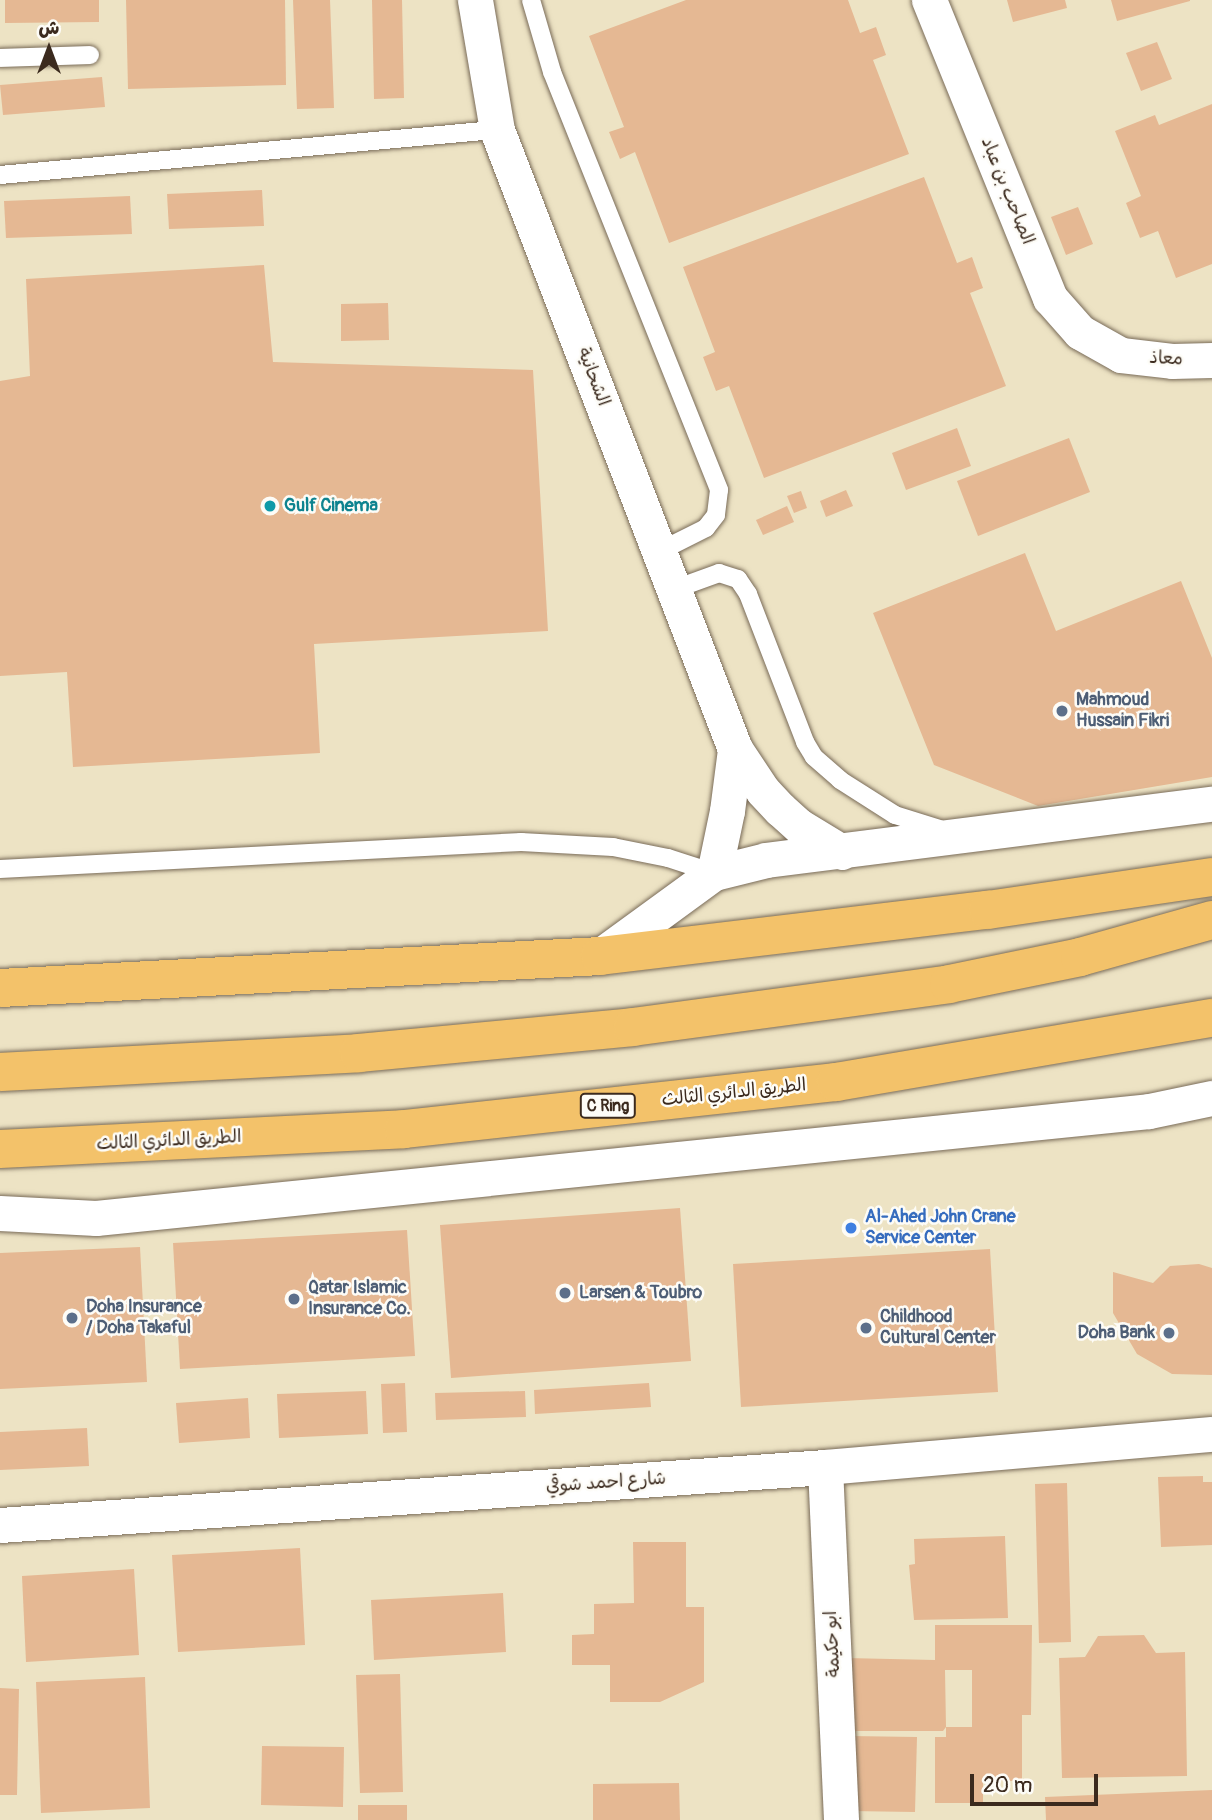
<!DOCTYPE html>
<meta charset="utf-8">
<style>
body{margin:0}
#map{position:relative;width:1212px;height:1820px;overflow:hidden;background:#ede3c4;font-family:Pangolin,"Playpen Sans Arabic",sans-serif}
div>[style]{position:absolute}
.building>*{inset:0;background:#e5b893}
.roads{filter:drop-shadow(0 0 2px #796b58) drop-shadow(0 0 2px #796b58)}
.service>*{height:18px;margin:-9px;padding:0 9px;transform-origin:9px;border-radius:9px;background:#fff}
.minor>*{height:35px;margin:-17.5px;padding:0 17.5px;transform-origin:17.5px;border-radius:17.5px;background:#fff}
.trunk>*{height:38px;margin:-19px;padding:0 19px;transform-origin:19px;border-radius:19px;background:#f3c26a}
.dots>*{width:19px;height:19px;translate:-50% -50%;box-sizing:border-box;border:4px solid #fdfcf7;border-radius:50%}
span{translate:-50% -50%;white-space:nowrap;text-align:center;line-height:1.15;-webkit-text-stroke:5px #fdfcf7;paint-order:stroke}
.shield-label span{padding:2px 5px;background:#fdfcf7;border:2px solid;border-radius:5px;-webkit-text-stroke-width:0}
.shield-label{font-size:16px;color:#3b2a1e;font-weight:700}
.street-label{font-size:18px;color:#3b2a1e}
.culture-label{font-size:18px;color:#0d838f;font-weight:700}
.left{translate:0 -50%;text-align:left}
.service-label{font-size:18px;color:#4e5e75;font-weight:700}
.right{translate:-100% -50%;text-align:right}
.shop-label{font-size:18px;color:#366cbe;font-weight:700}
.north{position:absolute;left:14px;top:14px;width:70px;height:70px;-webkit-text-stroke:5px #fdfcf7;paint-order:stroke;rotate:0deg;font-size:19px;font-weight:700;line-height:28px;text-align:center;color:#3b2a1e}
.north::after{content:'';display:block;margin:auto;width:24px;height:32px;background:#3b2a1e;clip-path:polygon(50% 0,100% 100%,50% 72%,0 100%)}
.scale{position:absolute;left:970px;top:1774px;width:128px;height:32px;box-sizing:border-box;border:4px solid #3b2a1e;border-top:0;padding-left:9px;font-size:21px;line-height:24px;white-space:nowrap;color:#3b2a1e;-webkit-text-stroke:5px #fdfcf7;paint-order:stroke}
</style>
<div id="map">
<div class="building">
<div style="clip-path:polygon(5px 0,99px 0,99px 22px,5px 23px)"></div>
<div style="clip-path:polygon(126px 0,285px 0,286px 85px,128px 89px)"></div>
<div style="clip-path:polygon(293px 0,330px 0,334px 108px,297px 109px)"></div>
<div style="clip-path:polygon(372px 0,402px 0,404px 98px,374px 99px)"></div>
<div style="clip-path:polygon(686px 0,848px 0,860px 33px,876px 27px,886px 55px,873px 60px,909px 154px,669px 243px,635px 152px,620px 159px,609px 132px,624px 127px,589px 36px)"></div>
<div style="clip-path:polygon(1007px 0,1065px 0,1067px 8px,1013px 22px)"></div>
<div style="clip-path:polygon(1111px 0,1190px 0,1190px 1px,1117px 21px)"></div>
<div style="clip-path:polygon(1157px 42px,1172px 79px,1141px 91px,1126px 53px)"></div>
<div style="clip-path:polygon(102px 77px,105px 107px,3px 115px,0 85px)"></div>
<div style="clip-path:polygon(1212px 104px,1212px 264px,1176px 278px,1158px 231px,1140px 238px,1126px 203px,1141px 196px,1115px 131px,1155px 115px,1159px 125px)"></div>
<div style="clip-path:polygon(924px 177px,957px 263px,972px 257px,983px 288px,970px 293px,1006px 386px,764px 478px,729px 386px,716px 391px,703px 357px,715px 352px,683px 267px)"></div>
<div style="clip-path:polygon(262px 190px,264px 226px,169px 229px,167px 194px)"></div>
<div style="clip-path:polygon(130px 196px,132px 234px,6px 238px,4px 201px)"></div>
<div style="clip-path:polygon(1078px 207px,1093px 244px,1066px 255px,1051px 217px)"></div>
<div style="clip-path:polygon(264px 265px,273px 362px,533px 370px,548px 631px,314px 644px,320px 753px,73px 767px,67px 672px,0 676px,0 381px,30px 376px,26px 279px)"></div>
<div style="clip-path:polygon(388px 303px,389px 340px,341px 341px,341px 304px)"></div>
<div style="clip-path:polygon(957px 428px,971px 466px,906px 490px,892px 453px)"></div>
<div style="clip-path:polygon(1069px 438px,1090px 492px,978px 536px,957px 481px)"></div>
<div style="clip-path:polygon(846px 490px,853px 506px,826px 517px,820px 501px)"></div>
<div style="clip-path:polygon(801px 491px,807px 508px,794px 513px,787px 496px)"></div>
<div style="clip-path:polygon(787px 506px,794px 522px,763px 535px,756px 520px)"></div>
<div style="clip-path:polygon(1025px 553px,1056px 631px,1181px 581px,1212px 658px,1212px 777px,1038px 806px,934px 765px,873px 613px)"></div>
<div style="clip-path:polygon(680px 1208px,691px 1361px,451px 1378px,440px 1225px)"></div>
<div style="clip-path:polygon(407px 1230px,415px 1356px,180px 1369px,173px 1243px)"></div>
<div style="clip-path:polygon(140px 1247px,147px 1382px,0 1389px,0 1253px)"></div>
<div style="clip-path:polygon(990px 1249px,998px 1392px,741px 1407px,733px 1264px)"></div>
<div style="clip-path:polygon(1199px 1264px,1212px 1268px,1212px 1375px,1172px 1374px,1137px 1354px,1113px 1313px,1113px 1272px,1153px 1283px,1170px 1266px)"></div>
<div style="clip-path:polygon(405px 1383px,407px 1432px,383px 1433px,381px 1384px)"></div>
<div style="clip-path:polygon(649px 1383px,651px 1407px,535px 1414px,534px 1390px)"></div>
<div style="clip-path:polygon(366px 1391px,368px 1434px,279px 1438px,277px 1394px)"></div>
<div style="clip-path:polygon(525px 1391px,526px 1417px,436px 1420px,435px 1393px)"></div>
<div style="clip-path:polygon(248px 1398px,250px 1438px,179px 1443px,176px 1403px)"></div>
<div style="clip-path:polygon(87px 1428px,89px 1466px,0 1470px,0 1432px)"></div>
<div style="clip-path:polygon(1203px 1476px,1203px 1482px,1212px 1482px,1212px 1545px,1161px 1547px,1158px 1477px)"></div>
<div style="clip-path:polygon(1067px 1483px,1071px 1642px,1039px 1643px,1035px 1484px)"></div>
<div style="clip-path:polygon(1005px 1536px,1008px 1618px,914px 1620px,909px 1565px,915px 1564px,914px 1539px)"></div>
<div style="clip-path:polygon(633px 1542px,686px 1542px,686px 1607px,704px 1607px,704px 1682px,660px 1702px,610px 1702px,610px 1665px,572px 1665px,572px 1635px,594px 1634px,594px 1604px,634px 1603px)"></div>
<div style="clip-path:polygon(300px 1548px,305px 1645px,178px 1652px,172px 1555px)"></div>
<div style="clip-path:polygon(134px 1569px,139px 1655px,26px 1662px,22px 1576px)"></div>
<div style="clip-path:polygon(503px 1593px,506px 1652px,374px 1660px,371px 1600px)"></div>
<div style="clip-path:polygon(evenodd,935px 1625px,1032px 1625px,1031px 1715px,1022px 1715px,1022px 1781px,983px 1781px,983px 1803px,935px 1803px,935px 1737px,946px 1737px,946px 1727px,943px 1731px,845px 1731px,846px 1658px,935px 1660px,935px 1625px,945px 1670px,972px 1670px,972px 1727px,946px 1727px,945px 1670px)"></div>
<div style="clip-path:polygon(1144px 1635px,1156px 1653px,1185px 1652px,1187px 1776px,1062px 1778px,1059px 1658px,1085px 1657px,1098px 1636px)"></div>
<div style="clip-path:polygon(400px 1674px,403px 1792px,360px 1793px,356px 1675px)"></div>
<div style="clip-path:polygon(145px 1677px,150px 1808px,41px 1813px,36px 1682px)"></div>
<div style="clip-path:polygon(0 1688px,19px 1689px,17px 1795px,0 1795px)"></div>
<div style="clip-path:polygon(850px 1736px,917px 1737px,915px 1812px,849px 1811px)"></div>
<div style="clip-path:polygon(262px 1746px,344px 1747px,343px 1807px,261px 1805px)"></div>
<div style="clip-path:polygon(679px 1783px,680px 1820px,593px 1820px,593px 1784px)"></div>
<div style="clip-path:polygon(1212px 1790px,1212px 1820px,1046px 1820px,1045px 1797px)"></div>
<div style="clip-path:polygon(358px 1805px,407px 1805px,407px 1820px,358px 1820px)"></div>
</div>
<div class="roads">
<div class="service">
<div style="left:531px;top:0;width:75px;rotate:73.7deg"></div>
<div style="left:552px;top:72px;width:450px;rotate:68.2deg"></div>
<div style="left:719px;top:490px;width:25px;rotate:97deg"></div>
<div style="left:716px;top:515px;width:16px;rotate:128deg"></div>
<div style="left:706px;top:528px;width:51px;rotate:153.4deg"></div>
<div style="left:0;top:58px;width:90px;rotate:-1.9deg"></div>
<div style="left:0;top:175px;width:499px;rotate:-5.2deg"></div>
<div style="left:675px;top:589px;width:47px;rotate:-20deg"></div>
<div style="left:719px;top:573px;width:20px;rotate:18deg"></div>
<div style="left:738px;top:579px;width:18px;rotate:56deg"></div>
<div style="left:748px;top:594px;width:159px;rotate:68.9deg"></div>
<div style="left:805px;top:742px;width:17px;rotate:59deg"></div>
<div style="left:814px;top:757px;width:35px;rotate:41deg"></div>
<div style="left:840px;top:780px;width:65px;rotate:32.5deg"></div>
<div style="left:895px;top:815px;width:47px;rotate:17.3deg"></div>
<div style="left:0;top:869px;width:522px;rotate:-2.97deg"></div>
<div style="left:521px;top:842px;width:92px;rotate:3.1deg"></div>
<div style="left:613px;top:847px;width:56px;rotate:11.3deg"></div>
<div style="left:668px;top:858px;width:48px;rotate:18.1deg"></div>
</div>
<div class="minor">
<div style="left:475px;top:0;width:132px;rotate:80.4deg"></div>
<div style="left:497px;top:130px;width:663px;rotate:68.97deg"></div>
<div style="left:735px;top:749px;width:50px;rotate:56.3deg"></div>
<div style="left:763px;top:791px;width:25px;rotate:47deg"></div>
<div style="left:780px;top:809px;width:25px;rotate:42deg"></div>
<div style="left:799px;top:826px;width:50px;rotate:31.2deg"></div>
<div style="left:929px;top:0;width:322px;rotate:67.9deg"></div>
<div style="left:1050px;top:298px;width:45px;rotate:48.6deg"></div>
<div style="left:1080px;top:332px;width:47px;rotate:29.3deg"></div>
<div style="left:1121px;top:355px;width:51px;rotate:6.7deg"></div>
<div style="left:1172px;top:361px;width:40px;rotate:-1.4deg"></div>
<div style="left:714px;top:873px;width:63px;rotate:-78.2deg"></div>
<div style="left:727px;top:811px;width:63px;rotate:-82.6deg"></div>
<div style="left:600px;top:956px;width:141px;rotate:-36.1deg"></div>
<div style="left:714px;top:873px;width:54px;rotate:-14deg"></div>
<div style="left:766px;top:860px;width:450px;rotate:-7.2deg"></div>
<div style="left:0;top:1213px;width:96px;rotate:3deg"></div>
<div style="left:96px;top:1218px;width:1058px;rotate:-5.8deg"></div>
<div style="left:1149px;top:1111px;width:64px;rotate:-11.7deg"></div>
<div style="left:825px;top:1467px;width:353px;rotate:87.4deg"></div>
<div style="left:0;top:1525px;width:827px;rotate:-4.02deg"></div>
<div style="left:825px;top:1467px;width:388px;rotate:-4.9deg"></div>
</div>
<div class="trunk">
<div style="left:0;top:988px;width:601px;rotate:-3.05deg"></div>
<div style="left:600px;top:956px;width:391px;rotate:-6.8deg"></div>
<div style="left:988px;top:910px;width:226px;rotate:-8.4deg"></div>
<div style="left:0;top:1072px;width:360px;rotate:-3deg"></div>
<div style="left:359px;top:1053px;width:275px;rotate:-5.4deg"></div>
<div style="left:633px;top:1027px;width:319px;rotate:-7.7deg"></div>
<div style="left:949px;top:984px;width:134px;rotate:-11.6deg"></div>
<div style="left:1080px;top:957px;width:137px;rotate:-15.7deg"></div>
<div style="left:0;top:1149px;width:404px;rotate:-2.8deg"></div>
<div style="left:404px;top:1129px;width:435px;rotate:-6.2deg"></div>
<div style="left:836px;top:1082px;width:381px;rotate:-9.7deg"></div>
</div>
</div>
<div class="dots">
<div style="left:270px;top:506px;background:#0f9aa8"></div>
<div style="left:1062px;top:711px;background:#5c6f8a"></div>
<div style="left:851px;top:1228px;background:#3f7fe0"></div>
<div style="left:565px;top:1293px;background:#5c6f8a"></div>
<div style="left:294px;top:1299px;background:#5c6f8a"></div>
<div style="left:72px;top:1318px;background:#5c6f8a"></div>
<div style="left:866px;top:1328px;background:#5c6f8a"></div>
<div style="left:1169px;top:1333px;background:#5c6f8a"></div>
</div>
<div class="shield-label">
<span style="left:608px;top:1106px">C Ring</span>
</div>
<div class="street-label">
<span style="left:1007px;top:191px;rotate:68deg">الصاحب بن عباد</span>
<span style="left:1166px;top:359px;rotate:3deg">معاذ</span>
<span style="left:593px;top:377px;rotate:69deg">الشحانية</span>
<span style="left:734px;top:1093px;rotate:-6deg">الطريق الدائري الثالث</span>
<span style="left:169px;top:1141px;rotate:-3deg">الطريق الدائري الثالث</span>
<span style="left:606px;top:1483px;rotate:-4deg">شارع احمد شوقي</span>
<span style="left:833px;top:1644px;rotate:-93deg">ابو حكيمة</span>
</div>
<div class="culture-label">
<span class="left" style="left:284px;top:506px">Gulf Cinema</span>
</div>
<div class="service-label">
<span class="left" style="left:1076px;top:711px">Mahmoud<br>Hussain Fikri</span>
<span class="left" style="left:308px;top:1299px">Qatar Islamic<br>Insurance Co.</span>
<span class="left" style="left:579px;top:1293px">Larsen &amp; Toubro</span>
<span class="left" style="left:86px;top:1318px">Doha Insurance<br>/ Doha Takaful</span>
<span class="left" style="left:880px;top:1328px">Childhood<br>Cultural Center</span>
<span class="right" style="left:1155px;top:1333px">Doha Bank</span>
</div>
<div class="shop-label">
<span class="left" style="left:865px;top:1228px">Al-Ahed John Crane<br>Service Center</span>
</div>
<div class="north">ش</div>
<div class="scale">20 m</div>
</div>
